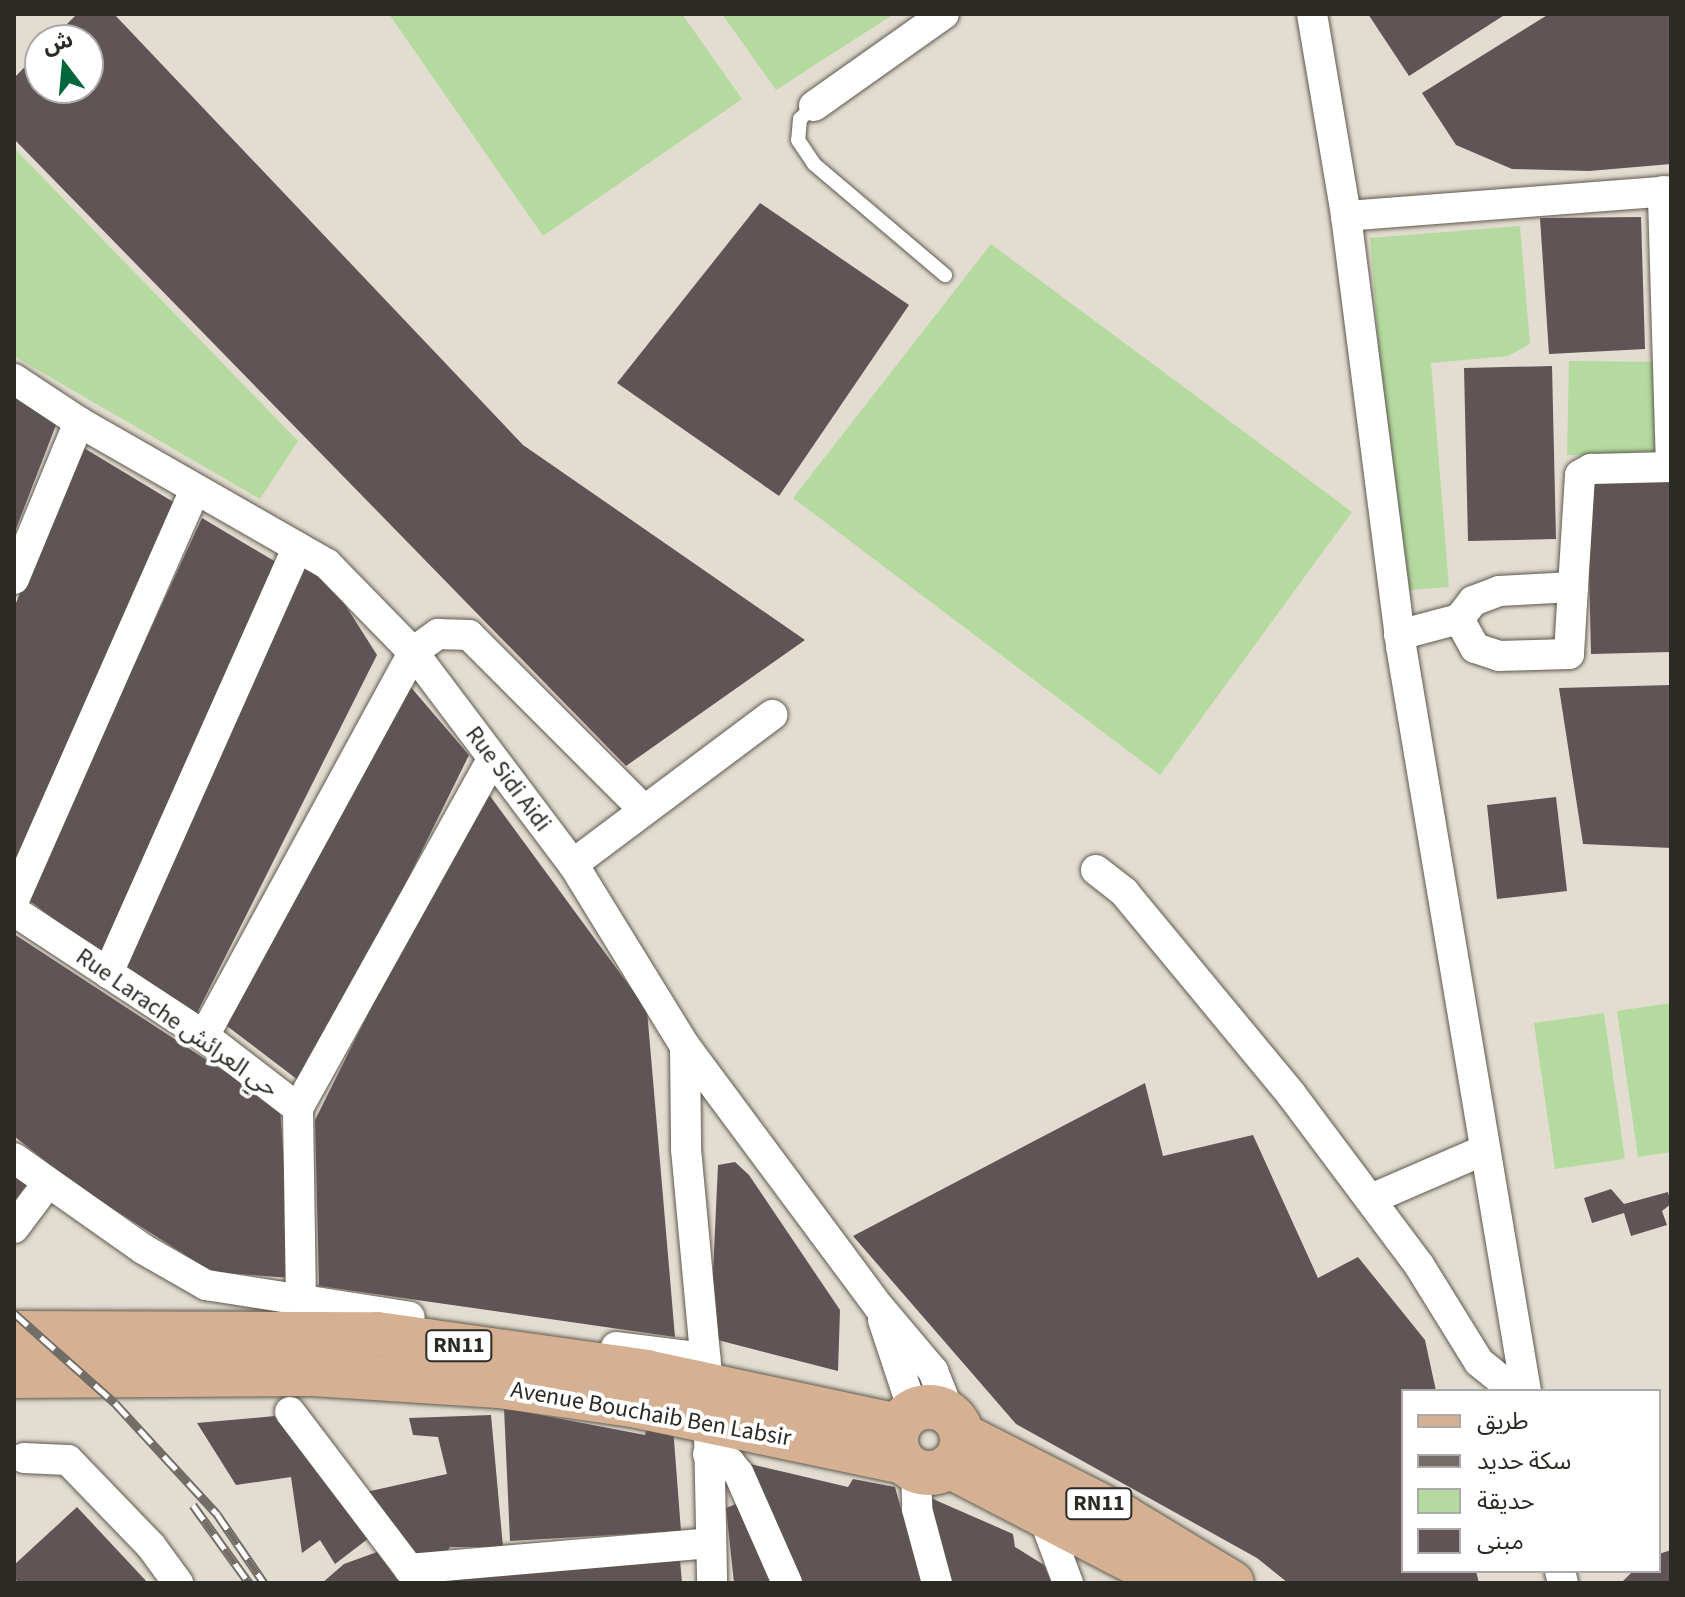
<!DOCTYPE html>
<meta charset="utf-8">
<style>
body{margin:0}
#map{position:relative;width:1685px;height:1597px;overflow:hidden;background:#e3ddd1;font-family:"Source Sans 3","Noto Sans Arabic",sans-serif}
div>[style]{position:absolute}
.green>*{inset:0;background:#b4da9f}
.building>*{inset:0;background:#605457}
.roads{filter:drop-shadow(0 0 2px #5e594e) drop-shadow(0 0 2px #5e594e)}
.lane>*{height:14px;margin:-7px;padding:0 7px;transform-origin:7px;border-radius:7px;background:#fff}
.street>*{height:30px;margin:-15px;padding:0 15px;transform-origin:15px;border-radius:15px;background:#fff}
.primary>*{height:44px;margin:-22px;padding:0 22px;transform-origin:22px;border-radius:22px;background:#d6b092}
.primary>.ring{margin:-22px;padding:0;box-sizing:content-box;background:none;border:44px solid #d6b092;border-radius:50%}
.rail>*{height:9px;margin-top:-4.5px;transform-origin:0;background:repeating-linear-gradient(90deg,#fff 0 18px,#726e67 0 36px);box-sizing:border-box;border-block:2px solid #726e67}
span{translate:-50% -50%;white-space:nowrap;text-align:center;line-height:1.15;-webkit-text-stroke:8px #fff;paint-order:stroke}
.shield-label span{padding:2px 6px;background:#fff;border:2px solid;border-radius:6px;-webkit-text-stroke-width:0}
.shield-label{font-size:22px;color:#2c2a25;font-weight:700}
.street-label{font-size:24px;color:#2c2a25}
.frame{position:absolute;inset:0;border:16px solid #2c2a25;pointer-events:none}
.legend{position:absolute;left:1401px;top:1389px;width:260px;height:184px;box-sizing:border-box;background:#fff;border:2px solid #abaaa8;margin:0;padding:10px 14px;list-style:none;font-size:24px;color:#2c2a25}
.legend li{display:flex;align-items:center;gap:16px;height:40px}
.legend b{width:40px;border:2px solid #abaaa8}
.north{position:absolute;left:24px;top:24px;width:80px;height:80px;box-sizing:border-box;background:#fff;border:2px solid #abaaa8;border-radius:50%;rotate:344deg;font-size:22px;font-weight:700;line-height:32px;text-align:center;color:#2c2a25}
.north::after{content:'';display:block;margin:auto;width:28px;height:36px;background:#00673d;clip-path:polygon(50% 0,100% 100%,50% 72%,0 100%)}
</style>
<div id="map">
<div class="green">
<div style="clip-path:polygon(389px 14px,682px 14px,742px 99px,543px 236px)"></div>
<div style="clip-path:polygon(722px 14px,894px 14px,776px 90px)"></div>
<div style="clip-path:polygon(14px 148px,298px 441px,260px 499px,14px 356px)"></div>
<div style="clip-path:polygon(1520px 226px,1530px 344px,1508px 356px,1431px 363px,1449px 587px,1398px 591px,1370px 238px)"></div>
<div style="clip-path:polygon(991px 244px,1352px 512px,1160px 775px,793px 498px)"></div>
<div style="clip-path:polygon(1569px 361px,1660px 362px,1659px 456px,1567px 455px)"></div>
<div style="clip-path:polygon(1671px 1003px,1671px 1152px,1638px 1157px,1617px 1011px)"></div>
<div style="clip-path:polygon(1604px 1013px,1625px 1159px,1555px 1169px,1534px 1023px)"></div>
</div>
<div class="building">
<div style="clip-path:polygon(77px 14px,114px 14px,523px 445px,805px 640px,626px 766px,14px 139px,14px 78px,40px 51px,40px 88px,88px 88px,88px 40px,51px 40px)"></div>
<div style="clip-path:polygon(1368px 14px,1506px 14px,1409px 76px)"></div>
<div style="clip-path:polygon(1549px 14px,1671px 14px,1671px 164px,1589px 171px,1512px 169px,1456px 145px,1422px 93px)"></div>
<div style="clip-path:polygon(760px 203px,909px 305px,779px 496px,617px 383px)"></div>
<div style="clip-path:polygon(1641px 217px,1645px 349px,1549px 354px,1540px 218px)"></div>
<div style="clip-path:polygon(1552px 366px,1556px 539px,1468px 541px,1464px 368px)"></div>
<div style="clip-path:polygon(14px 397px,56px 425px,14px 534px)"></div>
<div style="clip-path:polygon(79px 445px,180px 506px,14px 870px,14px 608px)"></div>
<div style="clip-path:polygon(1671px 479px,1671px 652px,1591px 654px,1587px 481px)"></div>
<div style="clip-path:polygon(202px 518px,281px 565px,103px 956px,26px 898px)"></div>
<div style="clip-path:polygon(306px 566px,332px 584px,377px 655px,197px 1013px,124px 966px)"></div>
<div style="clip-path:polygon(402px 677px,469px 755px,306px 1086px,223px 1023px)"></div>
<div style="clip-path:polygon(1671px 685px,1671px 848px,1583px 844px,1559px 688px)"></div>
<div style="clip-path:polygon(482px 785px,647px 1010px,675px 1337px,319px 1286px,315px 1120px)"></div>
<div style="clip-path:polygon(1556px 797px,1567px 891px,1497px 899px,1487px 805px)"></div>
<div style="clip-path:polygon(14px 934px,280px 1108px,292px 1278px,212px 1272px,74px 1184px,14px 1136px)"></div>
<div style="clip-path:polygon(1145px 1083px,1163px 1156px,1253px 1135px,1318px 1278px,1358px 1257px,1425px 1340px,1436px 1391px,1403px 1391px,1403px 1571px,1476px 1571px,1479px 1583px,1288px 1583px,1257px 1558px,1016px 1424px,853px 1236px)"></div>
<div style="clip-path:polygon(735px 1162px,749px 1175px,840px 1310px,838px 1371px,710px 1338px,718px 1165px)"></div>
<div style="clip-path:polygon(14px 1165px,32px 1177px,14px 1202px)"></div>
<div style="clip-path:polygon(1611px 1189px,1624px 1204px,1668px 1192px,1671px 1204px,1662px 1211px,1667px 1225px,1631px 1236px,1624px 1213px,1592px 1223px,1584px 1198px)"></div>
<div style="clip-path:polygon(504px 1408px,645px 1435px,650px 1417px,673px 1427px,681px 1531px,510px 1541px)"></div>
<div style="clip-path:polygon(491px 1415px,503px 1547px,450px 1547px,444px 1555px,414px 1558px,366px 1492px,447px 1474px,438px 1437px,413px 1435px,409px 1418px)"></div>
<div style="clip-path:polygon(275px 1416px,369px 1538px,335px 1564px,320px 1540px,302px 1553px,291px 1477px,236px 1485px,197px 1423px)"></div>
<div style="clip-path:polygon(746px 1463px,848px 1487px,853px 1479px,895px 1487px,922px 1583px,795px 1583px)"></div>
<div style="clip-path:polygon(933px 1499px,1013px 1534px,1015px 1547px,1044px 1565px,1052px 1583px,945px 1583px,921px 1501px)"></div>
<div style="clip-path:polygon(736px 1504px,772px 1583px,734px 1583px,726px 1508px)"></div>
<div style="clip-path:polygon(77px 1507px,148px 1583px,19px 1583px,14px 1578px,14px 1565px)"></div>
<div style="clip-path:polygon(1671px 1550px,1671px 1583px,1621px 1583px,1633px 1571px,1659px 1571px,1659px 1554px)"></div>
<div style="clip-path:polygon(377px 1552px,400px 1583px,322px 1583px,344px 1564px)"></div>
<div style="clip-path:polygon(680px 1560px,682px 1583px,439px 1583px,440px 1575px)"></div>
</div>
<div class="roads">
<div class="lane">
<div style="left:814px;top:106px;width:19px;rotate:137deg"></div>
<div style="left:800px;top:119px;width:21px;rotate:95deg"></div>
<div style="left:798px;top:140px;width:29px;rotate:56deg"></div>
<div style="left:814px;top:164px;width:172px;rotate:40.3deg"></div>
</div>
<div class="street">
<div style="left:1312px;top:14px;width:205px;rotate:80.4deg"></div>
<div style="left:1346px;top:216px;width:434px;rotate:82.7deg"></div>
<div style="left:1401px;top:646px;width:755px;rotate:80.48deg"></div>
<div style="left:814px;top:106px;width:159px;rotate:-35.3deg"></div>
<div style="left:1346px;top:216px;width:326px;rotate:-4.4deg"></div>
<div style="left:14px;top:379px;width:78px;rotate:33.5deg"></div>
<div style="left:79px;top:422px;width:286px;rotate:29.8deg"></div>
<div style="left:327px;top:564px;width:123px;rotate:45.7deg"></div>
<div style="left:413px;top:652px;width:266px;rotate:53deg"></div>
<div style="left:573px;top:864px;width:214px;rotate:58.4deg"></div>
<div style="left:685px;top:1046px;width:325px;rotate:53.4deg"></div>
<div style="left:879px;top:1307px;width:84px;rotate:49.8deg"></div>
<div style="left:933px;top:1371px;width:46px;rotate:68.4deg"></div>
<div style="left:14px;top:579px;width:170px;rotate:-67.5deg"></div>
<div style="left:1459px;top:619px;width:33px;rotate:61deg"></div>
<div style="left:1475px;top:648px;width:25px;rotate:18deg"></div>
<div style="left:1499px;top:656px;width:70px;rotate:-1.6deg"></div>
<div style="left:1569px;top:654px;width:67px;rotate:-86.6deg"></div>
<div style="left:1399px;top:635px;width:62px;rotate:-14.9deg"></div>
<div style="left:1459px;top:619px;width:23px;rotate:-52deg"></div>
<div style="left:1473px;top:601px;width:28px;rotate:-21deg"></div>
<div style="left:1499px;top:591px;width:74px;rotate:-3.1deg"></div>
<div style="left:1573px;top:587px;width:112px;rotate:-86.4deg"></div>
<div style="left:1580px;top:475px;width:13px;rotate:-29deg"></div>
<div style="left:1591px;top:469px;width:80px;rotate:-1.4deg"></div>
<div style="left:1671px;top:467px;width:276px;rotate:-91.7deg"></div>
<div style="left:573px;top:864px;width:249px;rotate:-36.8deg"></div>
<div style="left:1096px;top:870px;width:36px;rotate:38deg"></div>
<div style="left:1124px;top:892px;width:262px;rotate:50.4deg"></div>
<div style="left:1291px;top:1094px;width:214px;rotate:53.2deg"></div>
<div style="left:1419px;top:1265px;width:114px;rotate:58.3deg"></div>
<div style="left:1479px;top:1362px;width:46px;rotate:38.9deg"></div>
<div style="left:14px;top:900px;width:449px;rotate:-66.2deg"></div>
<div style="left:14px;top:911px;width:227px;rotate:33.3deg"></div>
<div style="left:204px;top:1036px;width:118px;rotate:37.5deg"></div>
<div style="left:108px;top:973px;width:466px;rotate:-66deg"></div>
<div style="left:204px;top:1036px;width:437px;rotate:-61.4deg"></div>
<div style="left:413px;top:652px;width:31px;rotate:-36deg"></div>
<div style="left:438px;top:634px;width:31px;rotate:2deg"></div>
<div style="left:469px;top:635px;width:246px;rotate:45deg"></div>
<div style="left:685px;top:1046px;width:103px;rotate:89.4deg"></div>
<div style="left:686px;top:1149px;width:236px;rotate:84.7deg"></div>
<div style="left:708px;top:1384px;width:199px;rotate:88.8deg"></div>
<div style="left:14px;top:1158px;width:158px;rotate:35.2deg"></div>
<div style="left:143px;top:1249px;width:73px;rotate:29.7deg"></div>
<div style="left:206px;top:1285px;width:206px;rotate:8.9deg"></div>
<div style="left:1371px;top:1199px;width:121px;rotate:-23.4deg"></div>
<div style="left:14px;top:1228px;width:55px;rotate:-53.1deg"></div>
<div style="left:301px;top:1302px;width:194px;rotate:-90.9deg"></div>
<div style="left:298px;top:1108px;width:399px;rotate:-60.9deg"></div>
<div style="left:883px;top:1320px;width:95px;rotate:71.6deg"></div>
<div style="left:616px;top:1347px;width:90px;rotate:7deg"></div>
<div style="left:290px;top:1412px;width:215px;rotate:52.8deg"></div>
<div style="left:708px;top:1454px;width:24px;rotate:22deg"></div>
<div style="left:730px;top:1463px;width:14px;rotate:51deg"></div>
<div style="left:739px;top:1474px;width:119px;rotate:66.2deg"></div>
<div style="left:24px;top:1458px;width:44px;rotate:2.6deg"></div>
<div style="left:68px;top:1460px;width:120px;rotate:46deg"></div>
<div style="left:151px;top:1546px;width:46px;rotate:53.9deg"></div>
<div style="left:916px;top:1471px;width:38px;rotate:88deg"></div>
<div style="left:917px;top:1509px;width:77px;rotate:74.9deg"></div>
<div style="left:1042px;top:1513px;width:75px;rotate:69.6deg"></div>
<div style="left:409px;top:1569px;width:302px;rotate:-4.9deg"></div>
<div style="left:1560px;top:1571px;width:12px;rotate:76deg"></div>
</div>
<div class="primary">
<div style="left:14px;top:1333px;width:363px;rotate:0.2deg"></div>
<div style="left:377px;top:1334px;width:272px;rotate:8deg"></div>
<div style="left:646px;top:1372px;width:258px;rotate:12.1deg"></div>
<div style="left:14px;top:1376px;width:299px;rotate:-0.4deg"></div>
<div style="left:313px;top:1374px;width:186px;rotate:3.7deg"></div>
<div style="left:499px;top:1386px;width:139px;rotate:8.2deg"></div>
<div style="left:637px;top:1406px;width:272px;rotate:11.9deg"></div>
<div class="ring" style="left:896px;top:1407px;width:22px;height:22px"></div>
<div style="left:962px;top:1435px;width:181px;rotate:27deg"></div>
<div style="left:1123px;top:1517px;width:127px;rotate:31.2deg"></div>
<div style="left:949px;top:1466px;width:254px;rotate:27.4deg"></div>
</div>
</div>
<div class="rail">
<div style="left:14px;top:1313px;width:135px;rotate:41.7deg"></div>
<div style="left:115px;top:1403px;width:151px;rotate:47.4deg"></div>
<div style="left:217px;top:1514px;width:83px;rotate:55.7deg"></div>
<div style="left:193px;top:1505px;width:96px;rotate:54.3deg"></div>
</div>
<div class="shield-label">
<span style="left:459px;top:1346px">RN11</span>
<span style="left:1099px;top:1504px">RN11</span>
</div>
<div class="street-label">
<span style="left:508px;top:779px;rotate:53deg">Rue Sidi Aidi</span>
<span style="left:177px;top:1023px;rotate:35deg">Rue Larache حي العرائش</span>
<span style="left:651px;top:1414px;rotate:10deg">Avenue Bouchaib Ben Labsir</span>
</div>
<div class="frame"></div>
<ul class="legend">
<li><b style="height:10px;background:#d6b092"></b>طريق</li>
<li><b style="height:10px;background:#726e67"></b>سكة حديد</li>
<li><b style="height:22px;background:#b4da9f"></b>حديقة</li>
<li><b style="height:22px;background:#605457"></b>مبنى</li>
</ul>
<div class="north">ش</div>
</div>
